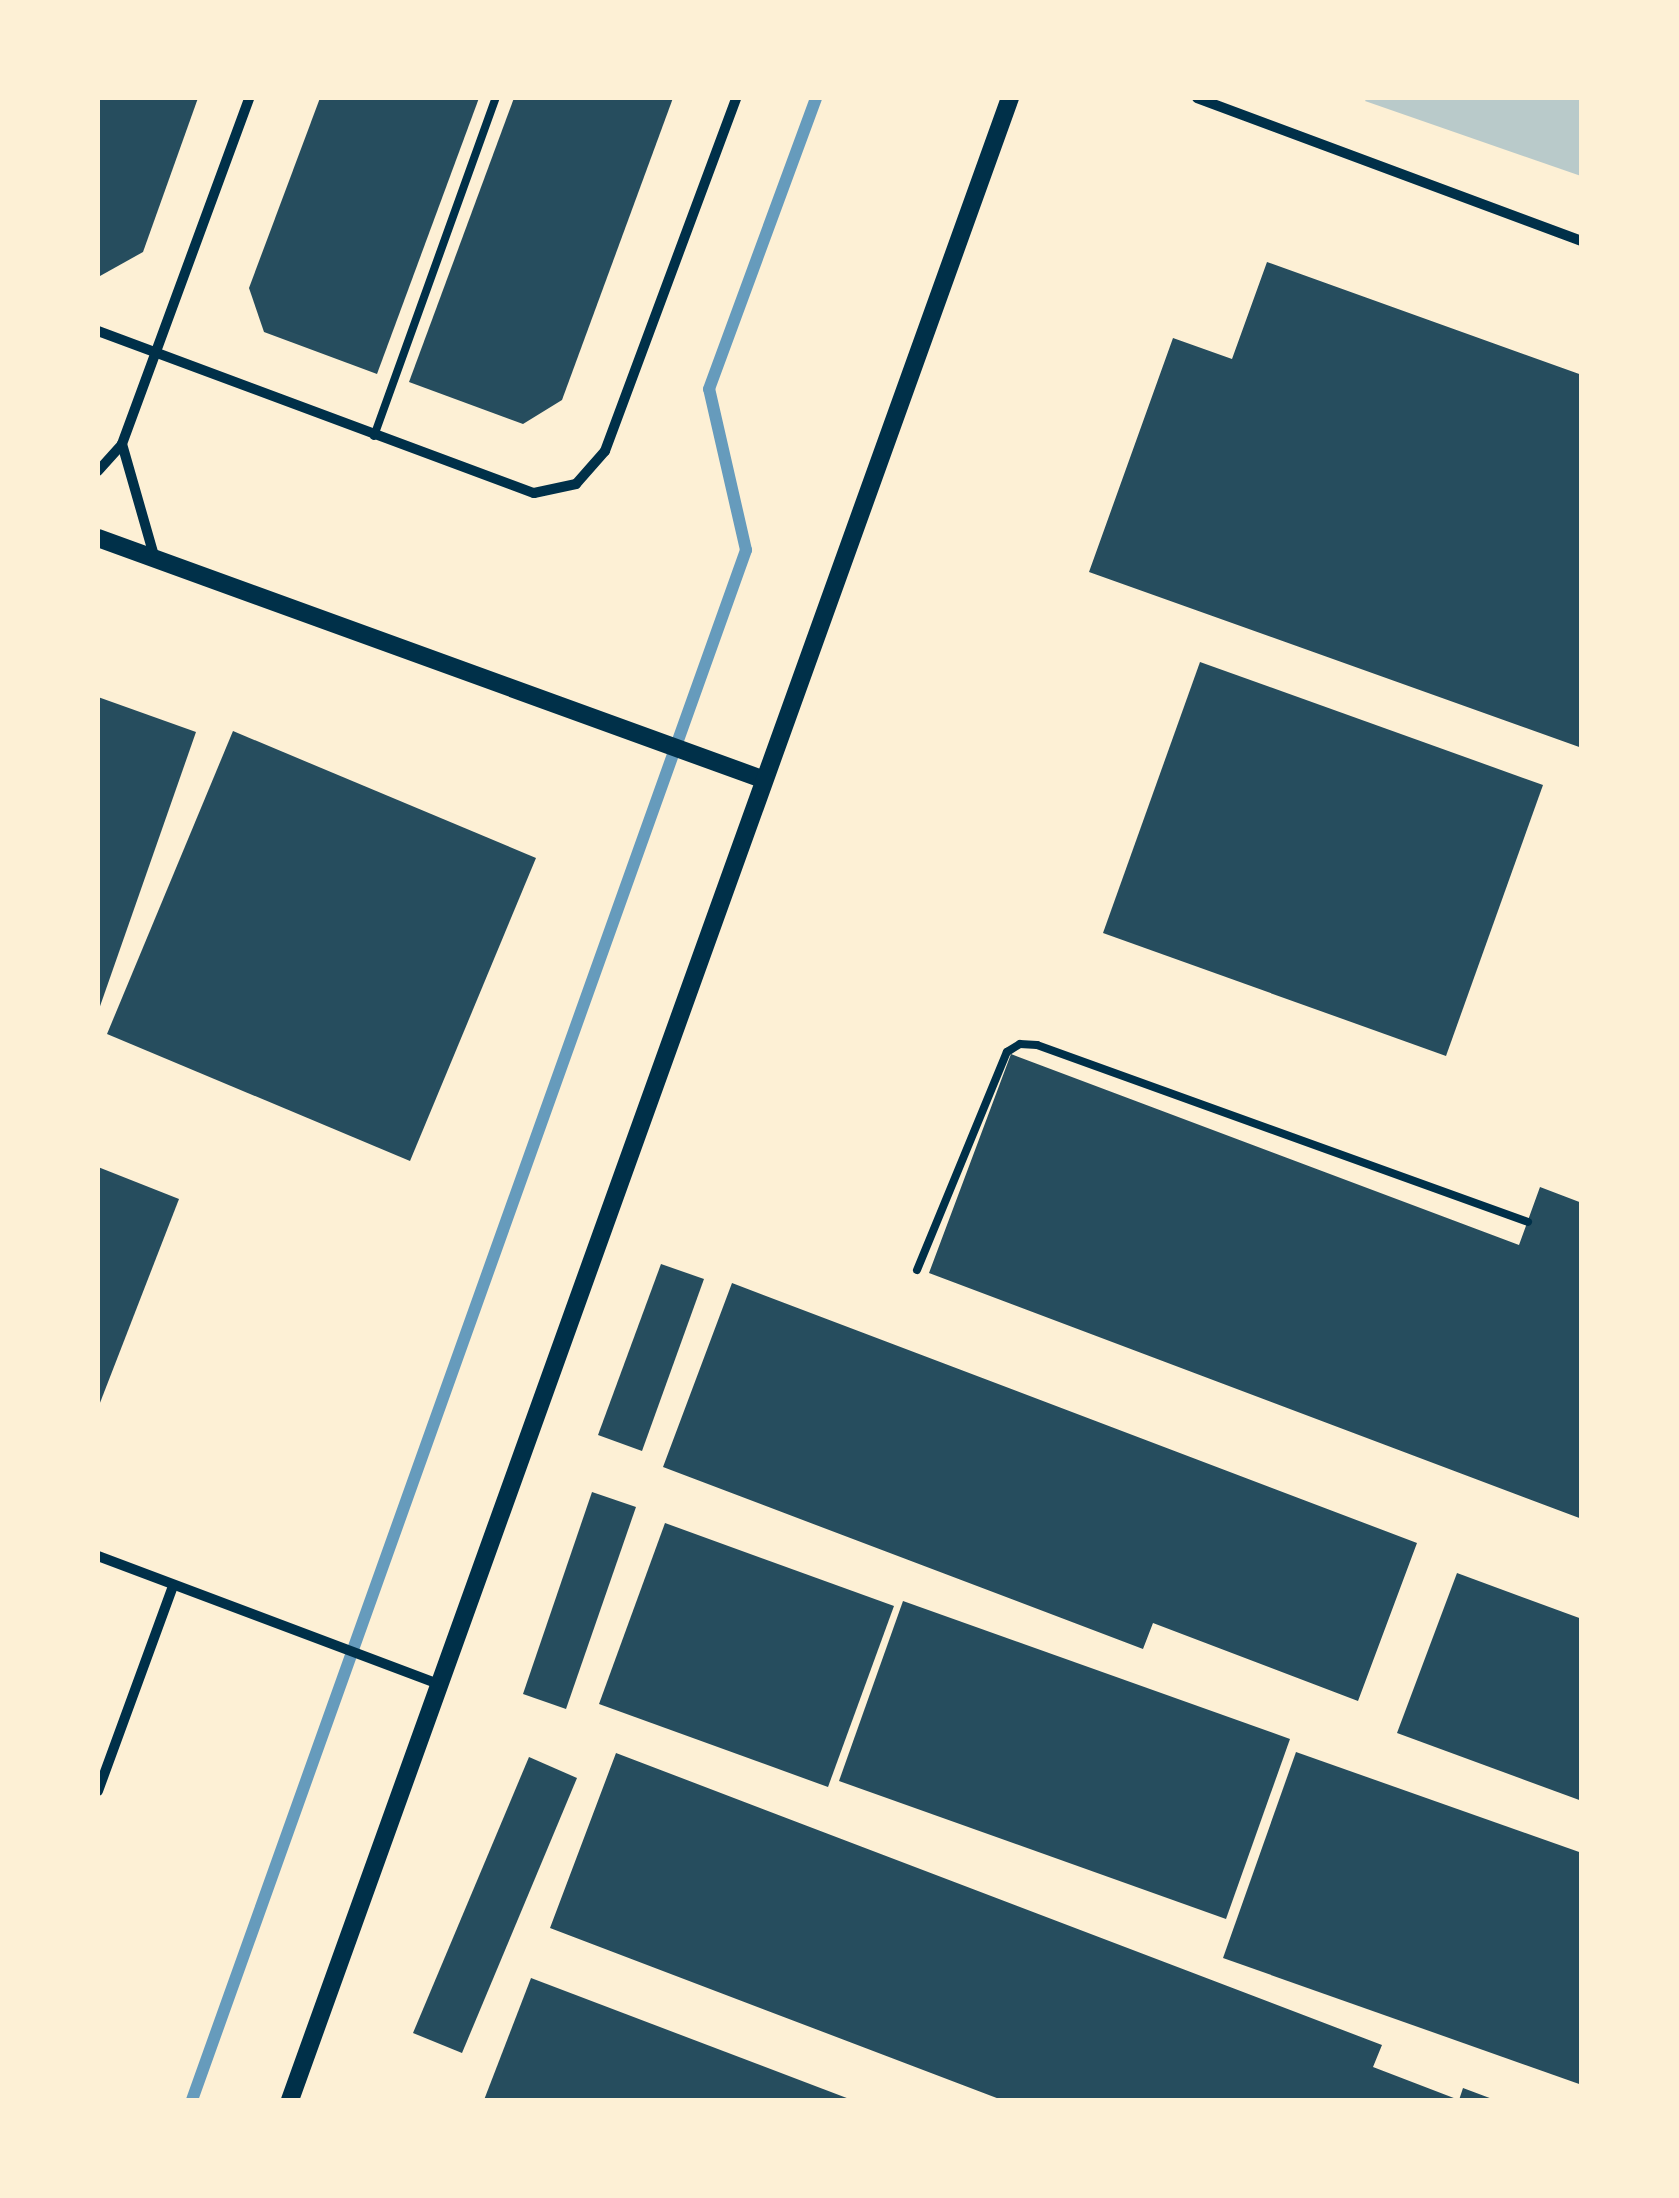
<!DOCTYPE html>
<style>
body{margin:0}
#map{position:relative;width:1679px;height:2198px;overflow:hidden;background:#fdf0d5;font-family:"Nunito Sans",sans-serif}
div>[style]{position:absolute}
.green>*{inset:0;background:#b9caca}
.stream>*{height:12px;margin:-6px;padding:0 6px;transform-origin:6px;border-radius:6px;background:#669bbc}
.building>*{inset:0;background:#264d5e}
.service>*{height:8px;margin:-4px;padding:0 4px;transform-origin:4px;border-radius:4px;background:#003049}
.minor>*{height:10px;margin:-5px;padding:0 5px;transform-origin:5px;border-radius:5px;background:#003049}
.tertiary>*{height:18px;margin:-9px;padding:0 9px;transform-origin:9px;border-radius:9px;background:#003049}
span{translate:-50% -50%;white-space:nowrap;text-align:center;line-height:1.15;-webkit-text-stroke:8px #fdf0d5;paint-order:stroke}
.frame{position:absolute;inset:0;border:100px solid #fdf0d5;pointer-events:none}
</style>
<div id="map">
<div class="green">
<div style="clip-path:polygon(1367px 98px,1581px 98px,1581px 176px,1365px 101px)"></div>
</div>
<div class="stream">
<div style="left:192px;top:2100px;width:1646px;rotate:-70.33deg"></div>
<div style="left:746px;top:550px;width:165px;rotate:-102.9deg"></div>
<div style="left:709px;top:389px;width:310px;rotate:-69.8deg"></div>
</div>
<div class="building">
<div style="clip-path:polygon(98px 98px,198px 98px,143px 252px,100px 276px)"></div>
<div style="clip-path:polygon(320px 98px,479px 98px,377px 374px,264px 332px,249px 288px)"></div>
<div style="clip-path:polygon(514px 98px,673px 98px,562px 400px,523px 424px,409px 382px)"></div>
<div style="clip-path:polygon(1267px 262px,1582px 375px,1582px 748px,1089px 572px,1173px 338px,1232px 359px)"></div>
<div style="clip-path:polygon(1200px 662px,1543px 785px,1446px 1056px,1103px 933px)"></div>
<div style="clip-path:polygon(98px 697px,196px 732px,98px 1012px)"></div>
<div style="clip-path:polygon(233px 731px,536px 858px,410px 1161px,107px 1034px)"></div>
<div style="clip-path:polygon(1011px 1054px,1519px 1245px,1540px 1187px,1582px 1203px,1582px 1519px,929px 1273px)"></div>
<div style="clip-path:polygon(98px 1167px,179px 1199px,98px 1408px)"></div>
<div style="clip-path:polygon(661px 1264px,704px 1279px,642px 1451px,598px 1435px)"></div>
<div style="clip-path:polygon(732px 1283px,1417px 1543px,1358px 1701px,1153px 1623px,1143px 1649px,663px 1467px)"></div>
<div style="clip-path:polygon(592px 1492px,636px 1507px,566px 1709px,523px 1694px)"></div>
<div style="clip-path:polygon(665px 1523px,894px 1606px,828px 1787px,599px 1704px)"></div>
<div style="clip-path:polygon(1457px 1573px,1582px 1619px,1582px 1801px,1397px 1733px)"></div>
<div style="clip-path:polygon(903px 1601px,1290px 1739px,1226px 1919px,839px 1781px)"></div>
<div style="clip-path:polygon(1296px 1752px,1582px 1853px,1582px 2085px,1223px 1958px)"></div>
<div style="clip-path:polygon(616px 1753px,1382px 2045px,1373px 2067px,1459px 2100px,1463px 2088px,1495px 2100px,1002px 2100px,550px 1928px)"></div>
<div style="clip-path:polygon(529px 1757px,577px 1778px,462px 2053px,413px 2033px)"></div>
<div style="clip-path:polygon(531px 1978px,852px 2100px,484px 2100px)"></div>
</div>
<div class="service">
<div style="left:374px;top:436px;width:359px;rotate:-70.2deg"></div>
<div style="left:917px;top:1270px;width:236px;rotate:-67.6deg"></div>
<div style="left:1007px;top:1052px;width:15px;rotate:-32deg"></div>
<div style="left:1020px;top:1044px;width:17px;rotate:3deg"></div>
<div style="left:1037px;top:1045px;width:522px;rotate:19.82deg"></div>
</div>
<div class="minor">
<div style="left:1197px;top:98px;width:411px;rotate:20.4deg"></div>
<div style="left:98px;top:331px;width:465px;rotate:20.4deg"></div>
<div style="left:534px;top:493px;width:43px;rotate:-12.1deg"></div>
<div style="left:576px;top:484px;width:44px;rotate:-48.7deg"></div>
<div style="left:605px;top:451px;width:377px;rotate:-69.6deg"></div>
<div style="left:122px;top:444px;width:120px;rotate:74deg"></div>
<div style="left:98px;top:471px;width:36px;rotate:-48deg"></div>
<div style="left:122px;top:444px;width:369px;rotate:-69.8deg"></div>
<div style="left:98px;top:1556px;width:364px;rotate:20.6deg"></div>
<div style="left:98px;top:1791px;width:218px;rotate:-69.9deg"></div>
</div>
<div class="tertiary">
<div style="left:98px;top:538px;width:706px;rotate:19.95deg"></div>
<div style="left:290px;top:2100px;width:2128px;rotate:-70.22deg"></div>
</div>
<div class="frame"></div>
</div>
